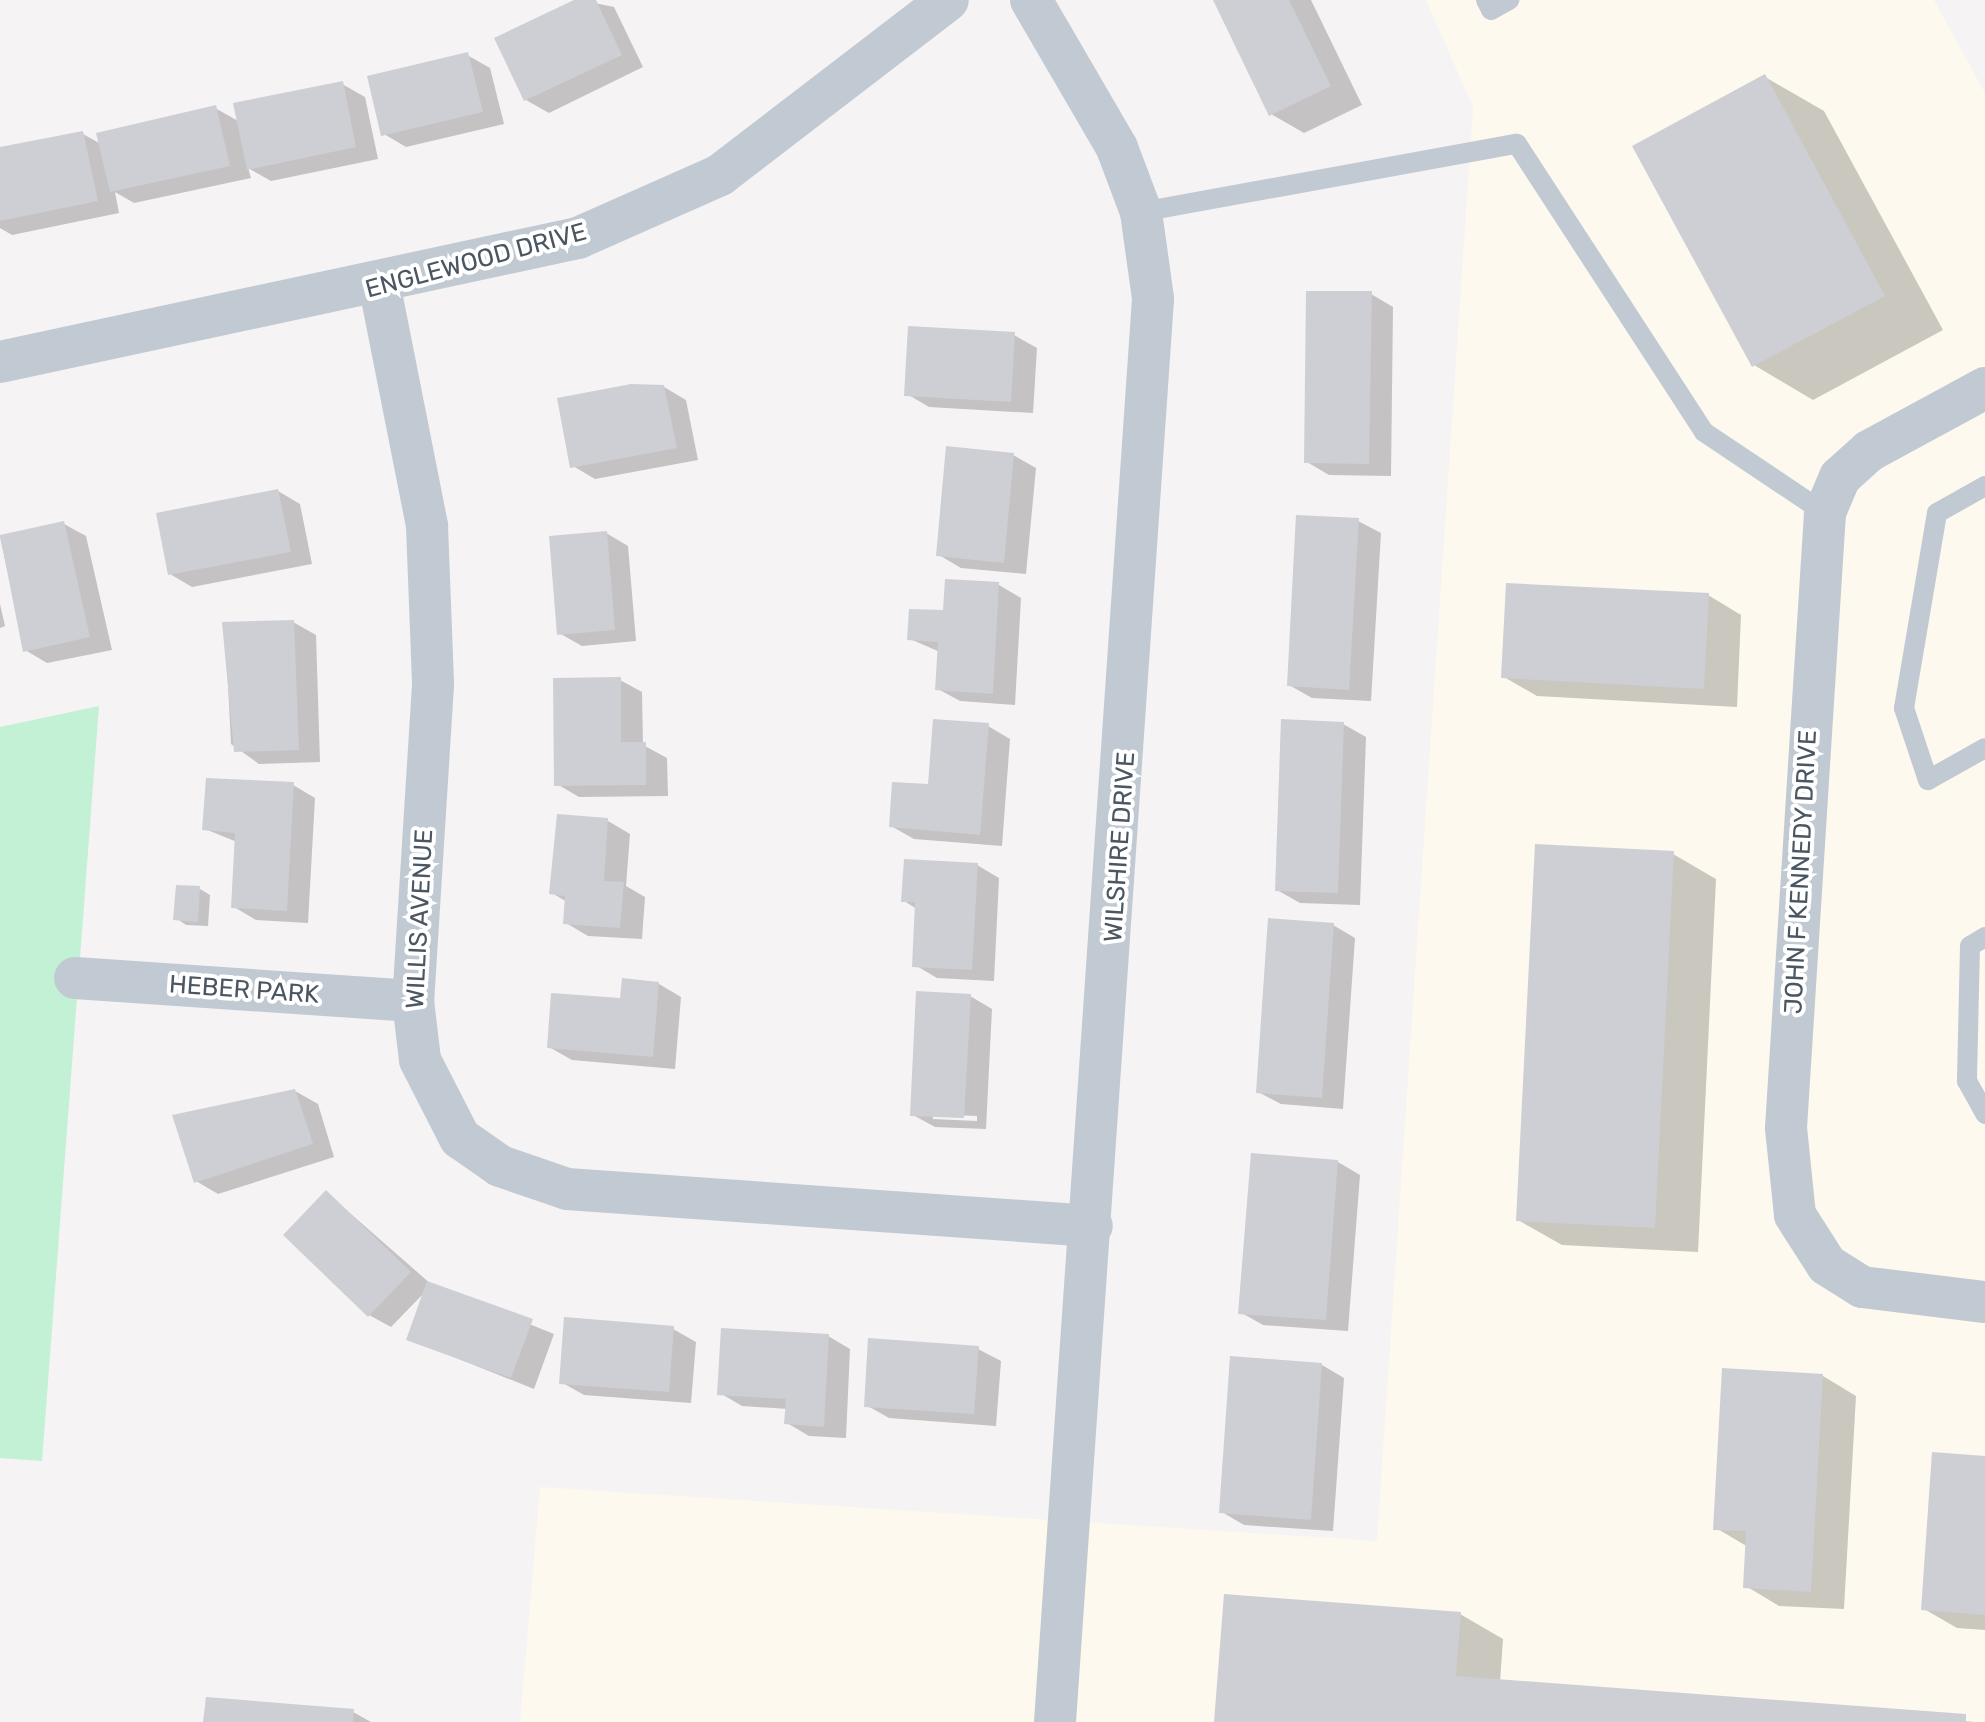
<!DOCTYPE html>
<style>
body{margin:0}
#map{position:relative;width:1985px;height:1722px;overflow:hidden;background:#f5f3f3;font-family:Rubik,sans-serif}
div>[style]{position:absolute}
.commercial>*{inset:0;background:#fdf9ef}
.green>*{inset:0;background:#c3f1d5}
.shadow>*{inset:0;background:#0003}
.building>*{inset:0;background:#cdcfd5}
.lane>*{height:20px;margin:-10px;padding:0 10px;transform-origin:10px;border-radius:10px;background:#c1cad2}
.street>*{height:42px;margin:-21px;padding:0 21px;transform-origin:21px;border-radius:21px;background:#c1cad2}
span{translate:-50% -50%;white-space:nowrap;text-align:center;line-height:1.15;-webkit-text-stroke:8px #fff;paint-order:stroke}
.street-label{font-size:25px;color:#4a5661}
</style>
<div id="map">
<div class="commercial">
<div style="clip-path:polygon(1426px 0,1934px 0,1985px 93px,1985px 1722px,520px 1722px,540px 1487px,1377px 1541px,1473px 107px)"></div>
</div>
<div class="green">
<div style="clip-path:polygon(99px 706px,42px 1461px,0 1458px,0 727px)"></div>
</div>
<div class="shadow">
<div style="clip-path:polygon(580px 0,614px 7px,643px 67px,549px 113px,526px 100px)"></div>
<div style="clip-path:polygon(1216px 0,1311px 0,1362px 105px,1304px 133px,1271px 114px)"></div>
<div style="clip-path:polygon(467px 55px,490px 68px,504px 124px,406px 147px,384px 134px)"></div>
<div style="clip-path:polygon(1765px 77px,1824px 111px,1943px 330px,1813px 400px,1754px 365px)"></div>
<div style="clip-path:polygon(342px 84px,365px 97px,378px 159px,271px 181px,248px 168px,251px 178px,134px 203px,115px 192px,119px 213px,12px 235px,0 228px,0 150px,83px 134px,101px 144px,215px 108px,240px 122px)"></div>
<div style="clip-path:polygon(1371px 294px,1393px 307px,1391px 476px,1329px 475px,1307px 462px)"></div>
<div style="clip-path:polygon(1014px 335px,1037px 348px,1033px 413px,929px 407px,907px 394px)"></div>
<div style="clip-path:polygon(664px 387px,686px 400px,698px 460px,595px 479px,573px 466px)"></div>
<div style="clip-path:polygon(1013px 455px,1036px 468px,1026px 574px,961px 568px,939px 555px)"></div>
<div style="clip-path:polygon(278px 491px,300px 504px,312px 564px,192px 587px,170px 574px)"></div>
<div style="clip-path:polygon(1358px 521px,1381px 533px,1371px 701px,1312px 698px,1289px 685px)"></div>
<div style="clip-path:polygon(64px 524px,86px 536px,112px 650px,47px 663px,25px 650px,0 537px)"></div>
<div style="clip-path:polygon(606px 533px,628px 546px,636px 641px,582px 646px,559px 633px)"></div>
<div style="clip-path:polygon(999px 585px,1021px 598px,1015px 705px,960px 701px,938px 689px,940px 652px,910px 639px)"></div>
<div style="clip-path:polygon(1708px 595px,1741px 615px,1737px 707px,1537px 696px,1504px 677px)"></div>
<div style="clip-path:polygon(0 604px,5px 626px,0 628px)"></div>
<div style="clip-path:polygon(293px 622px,316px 635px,320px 762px,259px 764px,231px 744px,225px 624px)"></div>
<div style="clip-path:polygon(620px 680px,642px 692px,643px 745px,667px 758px,668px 796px,579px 797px,557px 784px)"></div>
<div style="clip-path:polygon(1343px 724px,1366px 737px,1360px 905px,1300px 903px,1277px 890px)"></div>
<div style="clip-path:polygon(988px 726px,1010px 739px,1002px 846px,914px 839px,891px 826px)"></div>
<div style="clip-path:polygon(293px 785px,315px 798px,308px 923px,256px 920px,234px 907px,237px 842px,205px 829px)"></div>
<div style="clip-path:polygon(608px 821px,630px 834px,626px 886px,645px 897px,642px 939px,588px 936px,566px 923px,567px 902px,552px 893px)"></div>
<div style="clip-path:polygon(1673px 854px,1716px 879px,1698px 1252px,1562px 1245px,1518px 1220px)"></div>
<div style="clip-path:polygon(977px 865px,999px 878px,994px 981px,937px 978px,915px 965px,917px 909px,904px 901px)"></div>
<div style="clip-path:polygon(200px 889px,210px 895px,208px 926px,186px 925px,176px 918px)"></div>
<div style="clip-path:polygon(1333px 925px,1355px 938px,1343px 1109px,1281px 1104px,1258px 1092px)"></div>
<div style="clip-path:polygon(659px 984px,681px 997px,675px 1069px,572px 1060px,549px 1047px)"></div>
<div style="clip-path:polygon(evenodd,970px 996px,992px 1009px,986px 1129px,935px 1127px,913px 1115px,970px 996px,933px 1114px,977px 1116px,977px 1121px,933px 1119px,933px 1114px)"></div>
<div style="clip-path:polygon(295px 1091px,318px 1104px,334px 1157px,218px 1194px,196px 1181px)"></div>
<div style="clip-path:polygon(1338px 1162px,1360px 1175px,1348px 1331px,1263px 1325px,1240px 1312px)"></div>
<div style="clip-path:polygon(327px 1193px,432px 1285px,554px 1334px,534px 1389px,409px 1339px,425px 1292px,391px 1327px,369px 1315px)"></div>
<div style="clip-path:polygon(673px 1329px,696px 1342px,691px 1403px,584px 1395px,561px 1382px)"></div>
<div style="clip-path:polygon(828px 1336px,850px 1349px,846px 1438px,809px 1436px,787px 1423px,788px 1409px,742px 1406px,720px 1393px)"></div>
<div style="clip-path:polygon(978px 1349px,1001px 1361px,996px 1426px,889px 1418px,866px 1405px)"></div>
<div style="clip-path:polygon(1322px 1365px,1344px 1378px,1333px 1531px,1244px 1525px,1222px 1512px)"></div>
<div style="clip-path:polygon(1823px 1376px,1856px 1396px,1844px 1609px,1779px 1606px,1746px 1586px,1748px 1547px,1716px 1528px)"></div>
<div style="clip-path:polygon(1985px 1459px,1985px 1630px,1957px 1628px,1924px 1609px)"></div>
<div style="clip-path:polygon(1460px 1614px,1503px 1639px,1500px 1682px,1975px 1722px,1217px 1722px)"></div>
<div style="clip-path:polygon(353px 1712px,371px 1722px,206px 1722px)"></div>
</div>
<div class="building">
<div style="clip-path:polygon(574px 0,596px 0,622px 55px,524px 101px,494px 38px)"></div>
<div style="clip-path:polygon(1213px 0,1289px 0,1331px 86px,1269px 116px)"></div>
<div style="clip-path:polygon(468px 52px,483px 112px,381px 136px,367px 76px)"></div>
<div style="clip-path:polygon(1765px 74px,1885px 296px,1752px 367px,1632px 146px)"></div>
<div style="clip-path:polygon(343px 81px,356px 147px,247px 170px,233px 103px)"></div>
<div style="clip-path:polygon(216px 105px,230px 166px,110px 192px,96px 133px)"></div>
<div style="clip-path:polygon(83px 131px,98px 201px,0 221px,0 147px)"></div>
<div style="clip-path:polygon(1306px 291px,1372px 291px,1369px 464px,1304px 463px)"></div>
<div style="clip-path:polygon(908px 326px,1015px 332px,1011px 402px,904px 396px)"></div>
<div style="clip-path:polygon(631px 384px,664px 385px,677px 448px,570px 468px,557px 398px)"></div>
<div style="clip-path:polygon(946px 446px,1014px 453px,1004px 563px,936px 556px)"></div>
<div style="clip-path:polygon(278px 489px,291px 552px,168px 575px,156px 513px)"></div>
<div style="clip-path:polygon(1296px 515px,1359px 518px,1349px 690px,1287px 686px)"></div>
<div style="clip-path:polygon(64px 521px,90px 637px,23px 652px,0 535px)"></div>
<div style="clip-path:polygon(607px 531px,615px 630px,557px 635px,549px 536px)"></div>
<div style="clip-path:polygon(945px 579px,999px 582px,993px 694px,935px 690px,938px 642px,907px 640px,909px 609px,943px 610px)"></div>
<div style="clip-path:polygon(1506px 583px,1709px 593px,1704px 689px,1501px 678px)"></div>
<div style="clip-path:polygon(294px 620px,299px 750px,234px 752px,222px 622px)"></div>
<div style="clip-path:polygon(621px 677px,621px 742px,646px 742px,646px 785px,554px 786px,553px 678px)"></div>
<div style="clip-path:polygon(933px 719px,989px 723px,980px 835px,889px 827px,892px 782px,928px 784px)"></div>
<div style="clip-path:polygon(1281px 719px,1344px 722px,1338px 893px,1275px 891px)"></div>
<div style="clip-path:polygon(206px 778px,294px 782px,287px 911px,231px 908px,235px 833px,202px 830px)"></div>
<div style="clip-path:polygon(557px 814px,608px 818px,604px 881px,624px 882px,620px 928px,563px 924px,565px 896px,549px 894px)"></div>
<div style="clip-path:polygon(1535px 844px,1674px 851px,1655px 1228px,1516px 1221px)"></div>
<div style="clip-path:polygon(904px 859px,978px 863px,972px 970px,912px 967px,915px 902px,901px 902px)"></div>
<div style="clip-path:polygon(176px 885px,200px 886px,198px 922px,173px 920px)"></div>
<div style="clip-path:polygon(1268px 918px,1334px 923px,1322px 1098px,1256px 1093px)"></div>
<div style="clip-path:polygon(622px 978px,659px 982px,653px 1057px,547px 1048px,551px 993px,620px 998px)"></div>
<div style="clip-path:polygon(916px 991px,971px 994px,964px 1118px,910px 1116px)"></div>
<div style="clip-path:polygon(295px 1089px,313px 1144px,194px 1183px,172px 1115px)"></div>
<div style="clip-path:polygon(1251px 1153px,1338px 1160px,1326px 1320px,1238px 1314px)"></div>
<div style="clip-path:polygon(326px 1190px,411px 1272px,368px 1317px,283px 1235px)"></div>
<div style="clip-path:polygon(427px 1281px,533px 1319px,511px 1378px,406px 1340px)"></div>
<div style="clip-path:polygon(564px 1317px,674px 1326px,669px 1392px,559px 1384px)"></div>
<div style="clip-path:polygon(721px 1328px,829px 1334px,824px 1427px,784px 1424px,786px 1399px,717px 1395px)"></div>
<div style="clip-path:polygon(868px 1338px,979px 1346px,974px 1414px,864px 1407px)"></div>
<div style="clip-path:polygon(1230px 1356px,1322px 1363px,1311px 1520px,1219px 1513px)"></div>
<div style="clip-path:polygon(1722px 1368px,1823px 1374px,1811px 1592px,1743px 1588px,1746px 1531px,1713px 1530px)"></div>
<div style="clip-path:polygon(1932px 1452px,1985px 1456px,1985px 1615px,1921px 1610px)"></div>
<div style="clip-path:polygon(1224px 1594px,1461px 1612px,1456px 1676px,1966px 1714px,1966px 1722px,1214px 1722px)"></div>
<div style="clip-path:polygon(206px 1697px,354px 1709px,353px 1722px,203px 1722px)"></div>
</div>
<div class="lane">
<div style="left:1486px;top:0;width:11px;rotate:63deg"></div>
<div style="left:1491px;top:10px;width:21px;rotate:-29deg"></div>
<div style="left:1141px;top:212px;width:382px;rotate:-10.3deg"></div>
<div style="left:1517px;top:144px;width:343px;rotate:57deg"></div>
<div style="left:1704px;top:432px;width:146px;rotate:33.8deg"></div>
<div style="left:1985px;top:486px;width:55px;rotate:150.6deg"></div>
<div style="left:1937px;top:513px;width:198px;rotate:99.6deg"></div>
<div style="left:1904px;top:708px;width:76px;rotate:71.6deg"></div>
<div style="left:1928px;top:780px;width:65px;rotate:-29.3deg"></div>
<div style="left:1985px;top:937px;width:17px;rotate:149deg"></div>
<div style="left:1970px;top:946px;width:135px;rotate:91.3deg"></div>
<div style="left:1967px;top:1081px;width:38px;rotate:61deg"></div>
</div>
<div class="street">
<div style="left:1031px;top:0;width:171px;rotate:59.8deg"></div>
<div style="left:1117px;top:148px;width:68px;rotate:69.4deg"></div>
<div style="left:1141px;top:212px;width:88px;rotate:82.1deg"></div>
<div style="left:1153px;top:299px;width:1426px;rotate:93.94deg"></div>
<div style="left:380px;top:288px;width:243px;rotate:78.8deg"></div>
<div style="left:427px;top:526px;width:159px;rotate:87.8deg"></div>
<div style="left:433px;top:685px;width:317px;rotate:93.6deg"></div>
<div style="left:413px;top:1001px;width:59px;rotate:83.2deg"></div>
<div style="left:420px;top:1060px;width:88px;rotate:62.9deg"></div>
<div style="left:460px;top:1138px;width:49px;rotate:35deg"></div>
<div style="left:500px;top:1166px;width:71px;rotate:18.9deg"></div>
<div style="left:567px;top:1189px;width:526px;rotate:4.03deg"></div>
<div style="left:0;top:362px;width:591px;rotate:-12.11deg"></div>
<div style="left:578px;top:238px;width:155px;rotate:-23.9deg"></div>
<div style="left:720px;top:175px;width:287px;rotate:-37.5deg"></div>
<div style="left:1985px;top:388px;width:132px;rotate:151.5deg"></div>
<div style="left:1869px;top:451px;width:39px;rotate:138deg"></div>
<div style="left:1840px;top:477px;width:39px;rotate:113deg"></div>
<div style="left:1825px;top:513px;width:616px;rotate:93.63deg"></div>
<div style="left:1786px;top:1128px;width:87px;rotate:84.1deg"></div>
<div style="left:1795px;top:1215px;width:59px;rotate:57.4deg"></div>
<div style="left:1827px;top:1265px;width:41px;rotate:32.2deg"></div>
<div style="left:1862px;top:1287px;width:124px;rotate:7deg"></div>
<div style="left:75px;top:978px;width:339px;rotate:3.9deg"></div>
</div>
<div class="street-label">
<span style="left:476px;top:261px;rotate:-15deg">ENGLEWOOD DRIVE</span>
<span style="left:1120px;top:847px;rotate:-86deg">WILSHIRE DRIVE</span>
<span style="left:1801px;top:872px;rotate:-87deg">JOHN F KENNEDY DRIVE</span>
<span style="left:420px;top:919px;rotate:-87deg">WILLIS AVENUE</span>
<span style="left:244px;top:990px;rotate:4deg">HEBER PARK</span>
</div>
</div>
